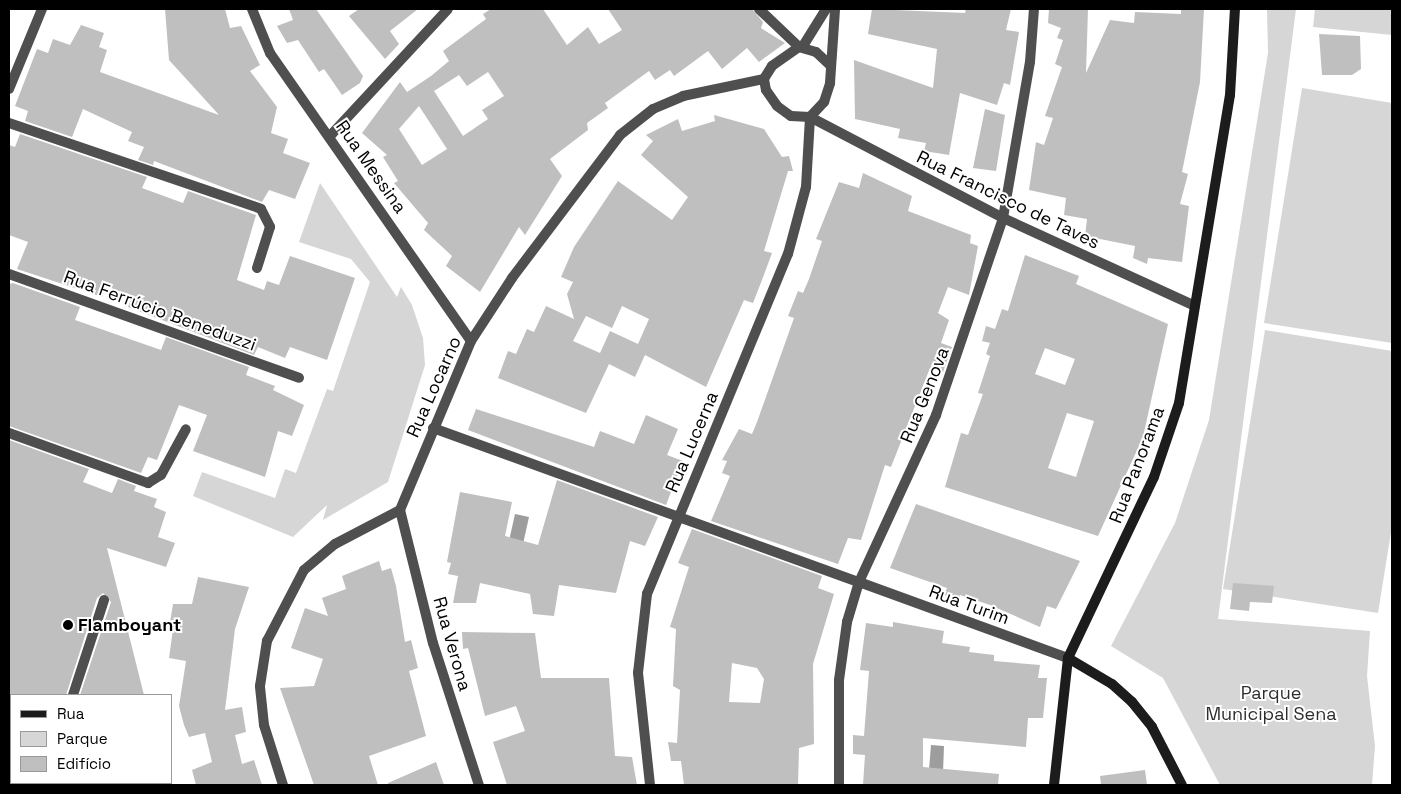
<!DOCTYPE html>
<meta charset="utf-8">
<style>
body{margin:0}
#map{position:relative;width:1401px;height:794px;overflow:hidden;background:#fff;font-family:"Space Grotesk",sans-serif}
div>[style]{position:absolute}
.green>*{inset:0;background:#d6d6d6}
.water>*{inset:0;background:#9d9d9d}
.building>*{inset:0;background:#bfbfbf}
.lane>*{height:10px;margin:-5px;padding:0 5px;transform-origin:5px;border-radius:5px;background:#4f4f4f}
.street>*{height:10px;margin:-5px;padding:0 5px;transform-origin:5px;border-radius:5px;background:#4f4f4f}
.secondary>*{height:10px;margin:-5px;padding:0 5px;transform-origin:5px;border-radius:5px;background:#1c1c1c}
.dots>*{width:14px;height:14px;translate:-50% -50%;box-sizing:border-box;border:2px solid #fff;border-radius:50%}
span{translate:-50% -50%;white-space:nowrap;text-align:center;line-height:1.15;-webkit-text-stroke:4px #fff;paint-order:stroke}
.street-label{font-size:18px;color:#000}
.poi-label{font-size:18px;color:#000;font-weight:700}
.left{translate:0 -50%;text-align:left}
.park-label{font-size:18px;color:#2d2d2d}
.frame{position:absolute;inset:0;border:10px solid #000;pointer-events:none}
.legend{position:absolute;left:10px;top:694px;width:162px;height:90px;box-sizing:border-box;background:#fff;border:1px solid #999;margin:0;padding:6px 9px;list-style:none;font-size:15px;color:#000}
.legend li{display:flex;align-items:center;gap:10px;height:25px}
.legend b{width:25px;border:1px solid #999}
</style>
<div id="map">
<div class="green">
<div style="clip-path:polygon(1267px 9px,1296px 9px,1218px 619px,1370px 631px,1367px 676px,1375px 746px,1372px 785px,1220px 785px,1163px 678px,1111px 646px,1175px 523px,1209px 420px,1268px 53px)"></div>
<div style="clip-path:polygon(1315px 9px,1392px 9px,1392px 35px,1313px 27px)"></div>
<div style="clip-path:polygon(1302px 88px,1392px 103px,1392px 343px,1264px 323px)"></div>
<div style="clip-path:polygon(320px 183px,397px 297px,401px 287px,412px 305px,423px 338px,425px 365px,388px 482px,323px 520px,327px 505px,293px 537px,193px 496px,202px 472px,275px 498px,285px 469px,296px 473px,327px 389px,333px 391px,370px 282px,351px 259px,299px 242px)"></div>
<div style="clip-path:polygon(1265px 330px,1392px 351px,1392px 526px,1378px 613px,1223px 589px)"></div>
</div>
<div class="water">
<div style="clip-path:polygon(515px 514px,529px 517px,523px 544px,509px 541px)"></div>
<div style="clip-path:polygon(931px 745px,944px 746px,943px 772px,929px 770px)"></div>
</div>
<div class="building">
<div style="clip-path:polygon(165px 9px,225px 9px,230px 28px,241px 26px,260px 65px,250px 71px,277px 107px,271px 133px,288px 139px,283px 153px,310px 163px,295px 199px,269px 190px,262px 202px,154px 161px,153px 165px,138px 160px,144px 147px,128px 141px,132px 132px,83px 109px,72px 137px,25px 121px,28px 111px,15px 106px,37px 49px,48px 53px,53px 39px,70px 45px,81px 25px,104px 33px,99px 47px,107px 50px,100px 72px,219px 115px,169px 60px)"></div>
<div style="clip-path:polygon(289px 9px,316px 9px,363px 76px,360px 83px,342px 95px,324px 69px,319px 72px,298px 40px,287px 43px,277px 26px,293px 20px)"></div>
<div style="clip-path:polygon(359px 9px,418px 9px,390px 31px,399px 44px,385px 59px,349px 16px)"></div>
<div style="clip-path:polygon(evenodd,491px 9px,543px 9px,567px 45px,588px 27px,599px 44px,622px 30px,608px 9px,752px 9px,763px 22px,761px 28px,785px 43px,759px 62px,747px 48px,722px 69px,708px 51px,674px 76px,670px 70px,655px 80px,649px 71px,605px 103px,608px 108px,587px 123px,588px 130px,550px 159px,562px 176px,525px 235px,519px 227px,480px 292px,446px 266px,452px 256px,424px 230px,428px 223px,394px 183px,398px 181px,383px 157px,387px 155px,362px 133px,400px 82px,407px 92px,431px 76px,449px 61px,443px 51px,486px 19px,483px 14px,491px 9px,488px 72px,504px 96px,482px 110px,488px 119px,463px 136px,434px 91px,459px 75px,467px 86px,488px 72px,491px 9px,419px 106px,447px 149px,422px 165px,399px 129px,419px 106px)"></div>
<div style="clip-path:polygon(872px 9px,965px 13px,966px 9px,1011px 9px,1006px 30px,1019px 32px,1010px 85px,1004px 83px,997px 105px,960px 93px,949px 155px,924px 151px,926px 143px,898px 138px,900px 129px,855px 119px,854px 60px,933px 88px,937px 49px,868px 34px)"></div>
<div style="clip-path:polygon(1049px 9px,1088px 9px,1086px 73px,1110px 20px,1134px 23px,1135px 12px,1181px 14px,1181px 9px,1204px 9px,1200px 82px,1182px 172px,1188px 174px,1180px 204px,1189px 206px,1182px 262px,1148px 258px,1147px 264px,1133px 258px,1135px 246px,1085px 236px,1087px 219px,1064px 215px,1066px 198px,1029px 190px,1036px 142px,1044px 145px,1053px 118px,1045px 116px,1062px 67px,1055px 64px,1063px 40px,1057px 38px,1061px 28px,1048px 23px)"></div>
<div style="clip-path:polygon(1319px 34px,1360px 36px,1361px 69px,1352px 75px,1322px 75px)"></div>
<div style="clip-path:polygon(985px 109px,1005px 115px,996px 171px,973px 168px)"></div>
<div style="clip-path:polygon(evenodd,714px 115px,764px 129px,782px 157px,789px 156px,793px 171px,788px 171px,764px 251px,772px 253px,762px 280px,753px 303px,744px 300px,706px 387px,645px 355px,635px 377px,609px 364px,586px 413px,498px 378px,508px 351px,516px 354px,527px 329px,534px 332px,546px 306px,574px 319px,567px 294px,573px 282px,561px 277px,574px 247px,618px 181px,672px 220px,688px 197px,641px 155px,653px 141px,646px 135px,678px 119px,682px 131px,715px 121px,714px 115px,622px 306px,649px 319px,638px 344px,610px 331px,600px 353px,573px 341px,586px 316px,612px 328px,622px 306px)"></div>
<div style="clip-path:polygon(20px 134px,147px 177px,142px 188px,183px 203px,188px 191px,256px 215px,237px 280px,264px 290px,267px 281px,279px 285px,290px 256px,355px 278px,327px 360px,290px 347px,285px 358px,258px 347px,254px 355px,128px 307px,132px 296px,106px 286px,102px 297px,17px 269px,28px 242px,9px 235px,9px 145px,15px 147px)"></div>
<div style="clip-path:polygon(863px 173px,912px 196px,908px 211px,971px 235px,970px 243px,978px 246px,969px 295px,948px 287px,938px 313px,949px 320px,941px 343px,952px 347px,943px 372px,930px 368px,891px 467px,885px 465px,861px 540px,848px 538px,838px 564px,711px 521px,730px 476px,722px 473px,727px 461px,722px 460px,739px 429px,752px 434px,757px 422px,794px 318px,788px 316px,798px 291px,803px 293px,809px 279px,822px 241px,816px 239px,839px 182px,859px 188px)"></div>
<div style="clip-path:polygon(evenodd,1025px 255px,1079px 276px,1076px 284px,1168px 324px,1143px 437px,1098px 536px,945px 487px,961px 433px,968px 435px,983px 394px,978px 393px,990px 356px,986px 354px,990px 343px,982px 341px,986px 326px,995px 329px,1002px 309px,1008px 311px,1025px 255px,1045px 348px,1075px 359px,1065px 385px,1035px 374px,1045px 348px,1025px 255px,1067px 413px,1094px 421px,1076px 477px,1048px 468px,1067px 413px)"></div>
<div style="clip-path:polygon(13px 283px,80px 307px,75px 320px,161px 350px,166px 337px,249px 367px,246px 375px,275px 386px,273px 390px,304px 405px,292px 436px,278px 431px,265px 477px,193px 451px,207px 415px,179px 405px,157px 460px,148px 457px,141px 473px,9px 426px,9px 284px)"></div>
<div style="clip-path:polygon(476px 409px,594px 447px,600px 431px,634px 444px,646px 415px,678px 429px,667px 455px,683px 461px,666px 505px,468px 430px)"></div>
<div style="clip-path:polygon(9px 440px,89px 469px,83px 482px,112px 493px,118px 479px,136px 486px,134px 491px,157px 499px,154px 507px,166px 512px,158px 537px,175px 543px,166px 567px,107px 548px,144px 695px,80px 695px,111px 602px,103px 593px,97px 598px,66px 695px,9px 695px)"></div>
<div style="clip-path:polygon(557px 480px,658px 517px,645px 546px,630px 541px,616px 593px,559px 585px,554px 616px,533px 614px,530px 594px,480px 583px,476px 603px,453px 603px,458px 576px,448px 574px,451px 563px,447px 562px,460px 492px,512px 502px,505px 536px,538px 545px)"></div>
<div style="clip-path:polygon(916px 504px,1080px 561px,1056px 609px,1047px 606px,1040px 627px,990px 605px,960px 595px,958px 600px,944px 595px,947px 588px,890px 568px)"></div>
<div style="clip-path:polygon(evenodd,692px 529px,822px 576px,818px 588px,834px 594px,813px 664px,814px 744px,799px 748px,798px 785px,684px 785px,681px 761px,671px 761px,668px 742px,677px 743px,680px 690px,673px 686px,676px 629px,670px 627px,689px 567px,678px 563px,692px 529px,732px 663px,757px 668px,764px 679px,760px 703px,729px 702px,732px 663px)"></div>
<div style="clip-path:polygon(379px 561px,382px 571px,391px 568px,396px 586px,405px 642px,411px 640px,418px 668px,409px 671px,426px 736px,369px 756px,378px 785px,314px 785px,280px 688px,314px 686px,323px 659px,291px 648px,305px 608px,328px 616px,322px 598px,346px 589px,342px 576px)"></div>
<div style="clip-path:polygon(198px 577px,249px 587px,235px 629px,225px 710px,242px 707px,246px 732px,235px 735px,242px 764px,254px 760px,262px 785px,196px 785px,192px 770px,212px 762px,205px 733px,189px 737px,184px 725px,179px 706px,186px 661px,169px 658px,173px 629px,169px 629px,173px 604px,192px 604px)"></div>
<div style="clip-path:polygon(1233px 583px,1274px 586px,1272px 603px,1250px 602px,1249px 611px,1230px 609px)"></div>
<div style="clip-path:polygon(893px 622px,944px 631px,942px 643px,970px 647px,969px 652px,994px 655px,994px 661px,1040px 665px,1038px 678px,1047px 678px,1043px 718px,1028px 718px,1026px 747px,923px 738px,923px 767px,999px 774px,998px 785px,863px 785px,865px 755px,853px 754px,853px 735px,864px 736px,869px 671px,860px 670px,866px 623px,893px 627px)"></div>
<div style="clip-path:polygon(462px 632px,535px 633px,541px 678px,609px 678px,615px 756px,632px 757px,637px 785px,507px 785px,493px 742px,525px 731px,516px 706px,485px 716px,468px 648px,463px 649px)"></div>
<div style="clip-path:polygon(436px 762px,444px 785px,388px 785px,388px 783px)"></div>
<div style="clip-path:polygon(1145px 770px,1147px 785px,1101px 785px,1100px 776px)"></div>
</div>
<div class="lane">
<div style="left:759px;top:9px;width:55px;rotate:43.5deg"></div>
<div style="left:433px;top:428px;width:453px;rotate:19.9deg"></div>
</div>
<div class="street">
<div style="left:252px;top:9px;width:48px;rotate:67.8deg"></div>
<div style="left:270px;top:53px;width:351px;rotate:55.1deg"></div>
<div style="left:803px;top:46px;width:44px;rotate:-58.1deg"></div>
<div style="left:830px;top:65px;width:19px;rotate:-137deg"></div>
<div style="left:816px;top:52px;width:18px;rotate:-164deg"></div>
<div style="left:799px;top:47px;width:33px;rotate:145deg"></div>
<div style="left:772px;top:66px;width:15px;rotate:122deg"></div>
<div style="left:764px;top:79px;width:11px;rotate:80deg"></div>
<div style="left:766px;top:90px;width:19px;rotate:55deg"></div>
<div style="left:777px;top:106px;width:17px;rotate:36deg"></div>
<div style="left:791px;top:116px;width:19px;rotate:3deg"></div>
<div style="left:810px;top:117px;width:218px;rotate:27.6deg"></div>
<div style="left:1003px;top:218px;width:211px;rotate:24.6deg"></div>
<div style="left:9px;top:89px;width:87px;rotate:-67.6deg"></div>
<div style="left:810px;top:117px;width:21px;rotate:-47deg"></div>
<div style="left:824px;top:102px;width:20px;rotate:-72deg"></div>
<div style="left:830px;top:83px;width:74px;rotate:-86.1deg"></div>
<div style="left:9px;top:123px;width:266px;rotate:18.8deg"></div>
<div style="left:261px;top:209px;width:20px;rotate:63deg"></div>
<div style="left:270px;top:227px;width:43px;rotate:107.6deg"></div>
<div style="left:330px;top:136px;width:173px;rotate:-47.1deg"></div>
<div style="left:9px;top:274px;width:308px;rotate:19.7deg"></div>
<div style="left:9px;top:433px;width:148px;rotate:19.8deg"></div>
<div style="left:148px;top:483px;width:15px;rotate:-32deg"></div>
<div style="left:161px;top:475px;width:52px;rotate:-61.5deg"></div>
<div style="left:400px;top:510px;width:137px;rotate:76.1deg"></div>
<div style="left:433px;top:643px;width:149px;rotate:72.1deg"></div>
<div style="left:859px;top:582px;width:222px;rotate:20deg"></div>
<div style="left:73px;top:695px;width:100px;rotate:-71.9deg"></div>
<div style="left:51px;top:785px;width:2px;rotate:-63deg"></div>
<div style="left:283px;top:785px;width:63px;rotate:-107.6deg"></div>
<div style="left:264px;top:725px;width:39px;rotate:-96deg"></div>
<div style="left:260px;top:686px;width:46px;rotate:-81.2deg"></div>
<div style="left:267px;top:641px;width:80px;rotate:-62.5deg"></div>
<div style="left:304px;top:570px;width:40px;rotate:-40deg"></div>
<div style="left:335px;top:544px;width:73px;rotate:-27.6deg"></div>
<div style="left:400px;top:510px;width:183px;rotate:-67.2deg"></div>
<div style="left:471px;top:341px;width:75px;rotate:-56.9deg"></div>
<div style="left:512px;top:278px;width:179px;rotate:-52.9deg"></div>
<div style="left:620px;top:135px;width:42px;rotate:-38.2deg"></div>
<div style="left:653px;top:109px;width:33px;rotate:-23deg"></div>
<div style="left:683px;top:96px;width:83px;rotate:-11.9deg"></div>
<div style="left:650px;top:785px;width:113px;rotate:-96.1deg"></div>
<div style="left:638px;top:673px;width:80px;rotate:-83.5deg"></div>
<div style="left:647px;top:594px;width:368px;rotate:-67.5deg"></div>
<div style="left:788px;top:254px;width:69px;rotate:-75deg"></div>
<div style="left:806px;top:187px;width:70px;rotate:-86.7deg"></div>
<div style="left:839px;top:785px;width:105px;rotate:-90deg"></div>
<div style="left:839px;top:680px;width:59px;rotate:-82.1deg"></div>
<div style="left:847px;top:622px;width:42px;rotate:-73.3deg"></div>
<div style="left:859px;top:582px;width:184px;rotate:-65.2deg"></div>
<div style="left:936px;top:415px;width:208px;rotate:-71.2deg"></div>
<div style="left:1003px;top:218px;width:158px;rotate:-80.2deg"></div>
<div style="left:1030px;top:62px;width:53px;rotate:-85.7deg"></div>
</div>
<div class="secondary">
<div style="left:1068px;top:658px;width:51px;rotate:30.6deg"></div>
<div style="left:1112px;top:684px;width:27px;rotate:42deg"></div>
<div style="left:1132px;top:702px;width:32px;rotate:51deg"></div>
<div style="left:1152px;top:727px;width:65px;rotate:62.7deg"></div>
<div style="left:1054px;top:785px;width:128px;rotate:-83.7deg"></div>
<div style="left:1068px;top:658px;width:200px;rotate:-64.6deg"></div>
<div style="left:1154px;top:477px;width:78px;rotate:-71.3deg"></div>
<div style="left:1179px;top:403px;width:312px;rotate:-80.6deg"></div>
<div style="left:1230px;top:95px;width:86px;rotate:-86.7deg"></div>
</div>
<div class="dots">
<div style="left:68px;top:625px;background:#000"></div>
</div>
<div class="street-label">
<span style="left:371px;top:167px;rotate:55deg">Rua Messina</span>
<span style="left:1008px;top:200px;rotate:26deg">Rua Francisco de Taves</span>
<span style="left:160px;top:311px;rotate:20deg">Rua Ferrúcio Beneduzzi</span>
<span style="left:434px;top:387px;rotate:-66deg">Rua Locarno</span>
<span style="left:925px;top:395px;rotate:-68deg">Rua Genova</span>
<span style="left:692px;top:442px;rotate:-67deg">Rua Lucerna</span>
<span style="left:1137px;top:465px;rotate:-69deg">Rua Panorama</span>
<span style="left:969px;top:605px;rotate:20deg">Rua Turim</span>
<span style="left:452px;top:644px;rotate:74deg">Rua Verona</span>
</div>
<div class="poi-label">
<span class="left" style="left:78px;top:625px">Flamboyant</span>
</div>
<div class="park-label">
<span style="left:1271px;top:704px">Parque<br>Municipal Sena</span>
</div>
<div class="frame"></div>
<ul class="legend">
<li><b style="height:6px;background:#1c1c1c"></b>Rua</li>
<li><b style="height:14px;background:#d6d6d6"></b>Parque</li>
<li><b style="height:14px;background:#bfbfbf"></b>Edifício</li>
</ul>
</div>
